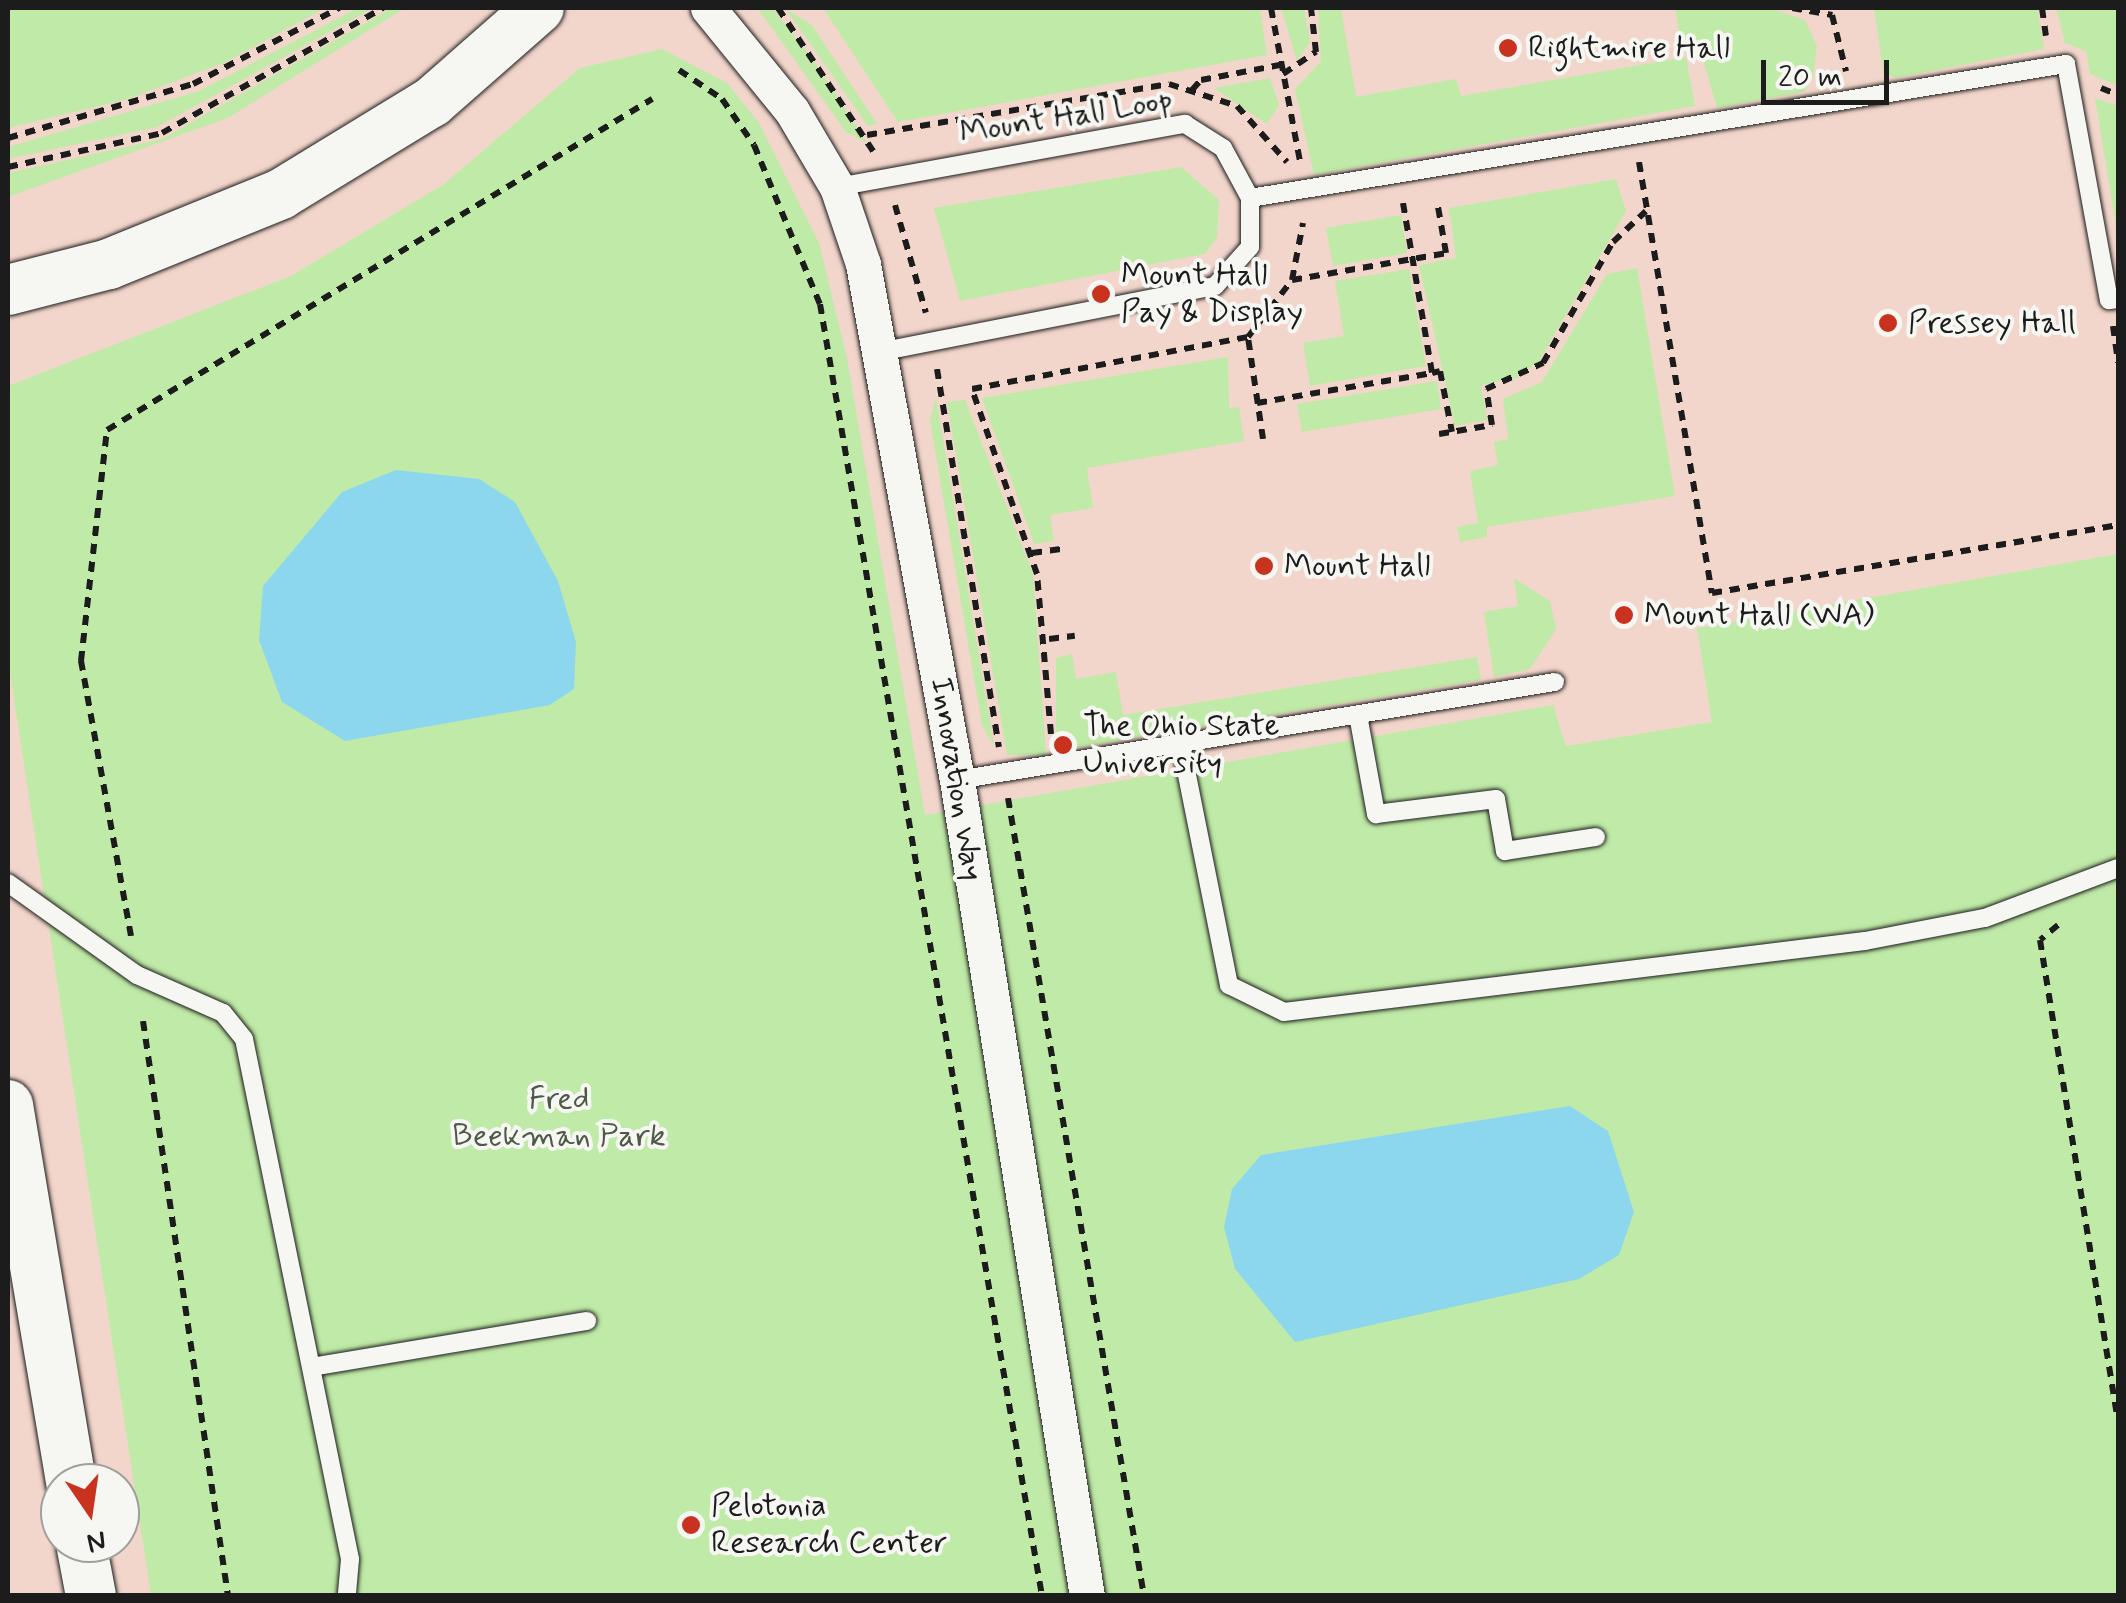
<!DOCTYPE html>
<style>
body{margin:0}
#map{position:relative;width:2126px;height:1603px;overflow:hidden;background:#f4e3db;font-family:Mynerve,sans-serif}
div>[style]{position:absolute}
.built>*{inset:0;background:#f3d6cb}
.green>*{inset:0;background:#c0eaa7}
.water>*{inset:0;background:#8dd7ee}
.path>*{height:6px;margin-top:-3px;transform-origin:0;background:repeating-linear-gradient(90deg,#1c1c1c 0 10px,transparent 0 18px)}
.roads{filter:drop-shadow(0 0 2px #1c1c1c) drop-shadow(0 0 2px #1c1c1c)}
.lane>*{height:18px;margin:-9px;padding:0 9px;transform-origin:9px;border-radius:9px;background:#f6f6f2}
.street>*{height:35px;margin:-17.5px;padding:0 17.5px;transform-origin:17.5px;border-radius:17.5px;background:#f6f6f2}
.secondary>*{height:50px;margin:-25px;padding:0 25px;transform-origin:25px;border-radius:25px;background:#f6f6f2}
.dots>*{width:28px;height:28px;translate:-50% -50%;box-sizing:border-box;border:5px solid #f6f6f2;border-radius:50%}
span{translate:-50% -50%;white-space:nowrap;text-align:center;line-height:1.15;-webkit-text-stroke:8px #f6f6f2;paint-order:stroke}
.poi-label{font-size:32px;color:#1c1c1c}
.left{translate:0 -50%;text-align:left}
.street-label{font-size:32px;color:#1c1c1c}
.park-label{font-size:32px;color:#4d5a46}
.frame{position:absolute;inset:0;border:10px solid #1c1c1c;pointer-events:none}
.north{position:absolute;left:40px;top:1463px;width:100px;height:100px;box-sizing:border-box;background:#f6f6f2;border:2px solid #9f9f9c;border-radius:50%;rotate:167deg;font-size:28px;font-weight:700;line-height:40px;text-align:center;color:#1c1c1c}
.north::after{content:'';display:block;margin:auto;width:35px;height:45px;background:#c8321e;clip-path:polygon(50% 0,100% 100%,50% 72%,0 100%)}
.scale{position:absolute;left:1761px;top:60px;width:128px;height:45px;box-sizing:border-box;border:5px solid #1c1c1c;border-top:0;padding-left:12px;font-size:30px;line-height:35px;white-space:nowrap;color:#1c1c1c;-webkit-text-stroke:8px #f6f6f2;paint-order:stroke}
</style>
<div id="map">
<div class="built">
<div style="clip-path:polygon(evenodd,8px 8px,2118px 8px,2118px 1595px,8px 1596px,8px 8px,60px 1483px,120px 1483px,120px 1543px,60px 1543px,60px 1483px)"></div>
</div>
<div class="green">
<div style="clip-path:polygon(8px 8px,325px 8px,226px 62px,128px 99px,8px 128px)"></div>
<div style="clip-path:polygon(358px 8px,373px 8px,157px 127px,8px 159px,8px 147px,199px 91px)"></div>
<div style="clip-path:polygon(392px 8px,405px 8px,228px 118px,8px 197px,8px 173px,162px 139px)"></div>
<div style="clip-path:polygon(772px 8px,813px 59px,867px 143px,846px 132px,758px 9px)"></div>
<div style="clip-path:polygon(785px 8px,812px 25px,877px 124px,868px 126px)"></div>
<div style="clip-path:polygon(823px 8px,1260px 8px,1267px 55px,898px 122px)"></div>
<div style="clip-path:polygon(1281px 8px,1304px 8px,1310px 42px,1297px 61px)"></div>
<div style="clip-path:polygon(1318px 8px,1341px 8px,1356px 97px,1456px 79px,1461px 96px,1686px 57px,1695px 106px,1314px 175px,1295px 89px,1321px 61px)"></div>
<div style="clip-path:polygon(1675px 8px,1770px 8px,1805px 20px,1817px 46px,1813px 77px,1804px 92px,1717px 108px,1698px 42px,1681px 44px)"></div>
<div style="clip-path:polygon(1874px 8px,2037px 8px,2044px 49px,1895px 78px,1883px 71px)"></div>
<div style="clip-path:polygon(2056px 8px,2118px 8px,2118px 86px,2090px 74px,2086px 51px,2065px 43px)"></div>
<div style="clip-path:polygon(662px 49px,727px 83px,759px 123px,819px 243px,847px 358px,925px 815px,1553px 705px,1566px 746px,1712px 722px,1697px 628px,2118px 554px,2118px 1595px,151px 1595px,8px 660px,8px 386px,291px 276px,444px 184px,580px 68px)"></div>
<div style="clip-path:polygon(1270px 78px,1279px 105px,1267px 124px,1214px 88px)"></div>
<div style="clip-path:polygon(2095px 98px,2118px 106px,2118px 238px)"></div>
<div style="clip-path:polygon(1181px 167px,1219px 200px,1217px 238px,1205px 254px,960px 301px,934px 208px)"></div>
<div style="clip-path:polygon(1616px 179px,1626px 211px,1539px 361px,1517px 378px,1481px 385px,1487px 420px,1455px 426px,1419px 265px,1456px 258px,1449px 208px)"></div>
<div style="clip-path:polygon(1401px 215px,1407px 253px,1333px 266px,1326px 228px)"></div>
<div style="clip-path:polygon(1637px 268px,1675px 496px,1487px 527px,1487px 537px,1460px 542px,1457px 527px,1478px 523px,1470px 471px,1498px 465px,1494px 442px,1508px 439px,1503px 399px,1542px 382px,1607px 274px)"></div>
<div style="clip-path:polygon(1409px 269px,1426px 366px,1310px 386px,1303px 343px,1344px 336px,1335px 281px)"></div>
<div style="clip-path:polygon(1228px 357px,1229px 408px,1239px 407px,1244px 441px,1087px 468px,1093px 508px,1050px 515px,1054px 541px,1034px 544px,982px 398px)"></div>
<div style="clip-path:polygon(1437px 381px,1441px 409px,1302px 432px,1297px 404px)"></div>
<div style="clip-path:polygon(936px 397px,994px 746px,982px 725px,930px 421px)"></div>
<div style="clip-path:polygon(965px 400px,1033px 574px,1046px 755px,1007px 755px,947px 402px)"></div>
<div style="clip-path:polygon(1514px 578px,1550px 601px,1556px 629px,1530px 669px,1494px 677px,1484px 612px,1518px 606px)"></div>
<div style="clip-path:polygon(1072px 654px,1076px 679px,1116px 672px,1123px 715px,1477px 657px,1481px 680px,1056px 751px,1056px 658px)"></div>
</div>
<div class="water">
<div style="clip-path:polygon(396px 470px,479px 479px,515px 502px,558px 581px,576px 642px,574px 689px,550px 705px,345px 741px,282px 702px,259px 640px,263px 586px,342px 492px)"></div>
<div style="clip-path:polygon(1570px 1106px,1608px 1131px,1634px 1212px,1619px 1255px,1579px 1279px,1295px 1342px,1235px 1269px,1224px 1227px,1232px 1189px,1261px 1155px)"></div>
</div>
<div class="path">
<div style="left:778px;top:8px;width:172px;rotate:56.4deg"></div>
<div style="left:1271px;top:8px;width:157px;rotate:79.3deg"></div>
<div style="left:1792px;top:8px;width:41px;rotate:9.9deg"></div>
<div style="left:1832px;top:15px;width:58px;rotate:76deg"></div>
<div style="left:2042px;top:8px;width:28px;rotate:82deg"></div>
<div style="left:679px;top:70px;width:52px;rotate:34deg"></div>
<div style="left:722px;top:99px;width:56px;rotate:55.2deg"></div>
<div style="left:754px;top:145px;width:172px;rotate:67.5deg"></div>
<div style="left:820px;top:304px;width:1311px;rotate:80.25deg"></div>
<div style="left:1283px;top:74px;width:40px;rotate:-34deg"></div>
<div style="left:1316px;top:52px;width:44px;rotate:-96.5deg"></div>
<div style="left:2101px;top:88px;width:18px;rotate:22deg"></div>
<div style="left:1192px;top:90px;width:13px;rotate:-48deg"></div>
<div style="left:1201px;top:80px;width:80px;rotate:-10.8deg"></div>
<div style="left:867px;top:135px;width:306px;rotate:-9.6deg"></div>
<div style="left:1169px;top:84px;width:71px;rotate:17.9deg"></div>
<div style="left:1237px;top:106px;width:75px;rotate:48.2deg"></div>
<div style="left:8px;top:138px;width:193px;rotate:-16.3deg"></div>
<div style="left:193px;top:84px;width:165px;rotate:-27.5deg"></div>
<div style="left:1639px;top:162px;width:437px;rotate:80.4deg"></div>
<div style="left:1712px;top:593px;width:412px;rotate:-9.5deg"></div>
<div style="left:8px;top:167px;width:158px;rotate:-12.4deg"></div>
<div style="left:162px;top:133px;width:254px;rotate:-29.5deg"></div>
<div style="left:1403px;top:203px;width:172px;rotate:80.3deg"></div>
<div style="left:1432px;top:373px;width:8px;rotate:-14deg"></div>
<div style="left:1440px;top:371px;width:62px;rotate:78.9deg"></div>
<div style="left:895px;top:205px;width:112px;rotate:74deg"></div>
<div style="left:1292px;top:280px;width:156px;rotate:-9.9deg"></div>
<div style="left:1446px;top:253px;width:53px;rotate:-99.8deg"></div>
<div style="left:2113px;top:326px;width:37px;rotate:82deg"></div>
<div style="left:937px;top:369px;width:383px;rotate:80.7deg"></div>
<div style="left:1257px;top:403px;width:178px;rotate:-9.7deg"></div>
<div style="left:1439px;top:434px;width:54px;rotate:-9.6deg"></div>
<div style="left:1492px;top:425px;width:36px;rotate:-99deg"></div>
<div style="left:1486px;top:389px;width:63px;rotate:-24.5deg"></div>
<div style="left:1543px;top:363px;width:140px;rotate:-60deg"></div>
<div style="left:1613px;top:242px;width:45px;rotate:-43.2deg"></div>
<div style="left:1263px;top:439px;width:103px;rotate:-98.4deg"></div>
<div style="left:1248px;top:337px;width:72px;rotate:-52.3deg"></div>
<div style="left:1292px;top:280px;width:58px;rotate:-79.1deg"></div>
<div style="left:1032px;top:553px;width:29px;rotate:-8deg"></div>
<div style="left:1049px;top:639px;width:26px;rotate:-7deg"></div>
<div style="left:1051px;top:734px;width:161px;rotate:-95deg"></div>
<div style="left:1037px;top:574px;width:196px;rotate:-109.4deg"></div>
<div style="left:972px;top:389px;width:281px;rotate:-10.7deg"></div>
<div style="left:1008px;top:798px;width:810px;rotate:80.33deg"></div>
<div style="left:2058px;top:925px;width:23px;rotate:140deg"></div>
<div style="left:2040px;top:940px;width:485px;rotate:80.8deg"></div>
<div style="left:131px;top:936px;width:280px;rotate:-100.3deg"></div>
<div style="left:81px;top:661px;width:232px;rotate:-83.6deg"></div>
<div style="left:107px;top:430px;width:638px;rotate:-31.27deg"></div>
<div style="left:143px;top:1021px;width:581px;rotate:81.59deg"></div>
</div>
<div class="roads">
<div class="lane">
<div style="left:837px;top:187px;width:354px;rotate:-10.3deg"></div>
<div style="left:1185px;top:124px;width:45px;rotate:32.3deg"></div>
<div style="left:1223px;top:148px;width:57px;rotate:61.6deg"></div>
<div style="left:1250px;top:198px;width:49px;rotate:90deg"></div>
<div style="left:1250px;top:247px;width:52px;rotate:131.9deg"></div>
<div style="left:1215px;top:286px;width:338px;rotate:168.9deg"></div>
<div style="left:1250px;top:198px;width:827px;rotate:-9.33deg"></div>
<div style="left:2066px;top:64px;width:240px;rotate:79.7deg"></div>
<div style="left:2109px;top:300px;width:9px;rotate:-6deg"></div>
<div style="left:1358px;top:715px;width:101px;rotate:79.7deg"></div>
<div style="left:1376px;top:814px;width:121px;rotate:-7.1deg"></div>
<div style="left:1496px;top:799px;width:53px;rotate:80.2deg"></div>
<div style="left:1505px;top:851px;width:92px;rotate:-8.7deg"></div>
<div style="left:1181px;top:745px;width:245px;rotate:78.7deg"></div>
<div style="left:1229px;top:985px;width:61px;rotate:26.1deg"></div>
<div style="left:1284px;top:1012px;width:585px;rotate:-6.97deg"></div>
<div style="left:1865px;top:941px;width:122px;rotate:-10.9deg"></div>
<div style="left:1985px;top:918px;width:142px;rotate:-20.6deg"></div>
<div style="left:957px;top:780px;width:606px;rotate:-9.31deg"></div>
<div style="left:8px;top:883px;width:158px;rotate:35.5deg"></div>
<div style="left:137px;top:975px;width:94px;rotate:23.8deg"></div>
<div style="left:223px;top:1013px;width:33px;rotate:51deg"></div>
<div style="left:244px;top:1039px;width:531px;rotate:78.48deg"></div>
<div style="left:350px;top:1559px;width:37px;rotate:95deg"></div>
<div style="left:312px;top:1367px;width:279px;rotate:-9.5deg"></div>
</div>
<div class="street">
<div style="left:708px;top:8px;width:133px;rotate:50.8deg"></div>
<div style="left:792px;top:111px;width:88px;rotate:59.4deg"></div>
<div style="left:837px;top:187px;width:81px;rotate:71.3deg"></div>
<div style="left:863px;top:264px;width:524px;rotate:79.68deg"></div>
<div style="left:957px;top:780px;width:826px;rotate:80.95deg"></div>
</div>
<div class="secondary">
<div style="left:8px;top:290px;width:104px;rotate:-14.4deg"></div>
<div style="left:109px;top:264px;width:186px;rotate:-22.1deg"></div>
<div style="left:281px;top:194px;width:177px;rotate:-31.4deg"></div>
<div style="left:432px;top:102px;width:142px;rotate:-41.3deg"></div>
<div style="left:8px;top:1105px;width:383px;rotate:80.5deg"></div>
<div style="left:81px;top:1543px;width:54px;rotate:79.3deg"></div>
</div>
</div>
<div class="dots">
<div style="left:1508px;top:48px;background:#c8321e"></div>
<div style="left:1101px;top:294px;background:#c8321e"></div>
<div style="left:1888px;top:323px;background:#c8321e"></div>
<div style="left:1264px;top:566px;background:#c8321e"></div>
<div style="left:1624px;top:615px;background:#c8321e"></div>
<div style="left:1063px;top:745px;background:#c8321e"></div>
<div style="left:691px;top:1525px;background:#c8321e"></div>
</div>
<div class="poi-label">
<span class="left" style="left:1528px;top:48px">Rightmire Hall</span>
<span class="left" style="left:1121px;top:294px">Mount Hall<br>Pay &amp; Display</span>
<span class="left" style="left:1908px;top:323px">Pressey Hall</span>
<span class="left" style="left:1284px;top:566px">Mount Hall</span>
<span class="left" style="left:1644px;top:615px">Mount Hall (WA)</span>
<span class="left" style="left:1083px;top:745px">The Ohio State<br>University</span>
<span class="left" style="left:711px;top:1525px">Pelotonia<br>Research Center</span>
</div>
<div class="street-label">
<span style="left:1066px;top:117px;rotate:-9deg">Mount Hall Loop</span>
<span style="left:956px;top:779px;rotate:81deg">Innovation Way</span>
</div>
<div class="park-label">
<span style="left:559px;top:1118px">Fred<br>Beekman Park</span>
</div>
<div class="frame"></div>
<div class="north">N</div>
<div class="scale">20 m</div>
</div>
